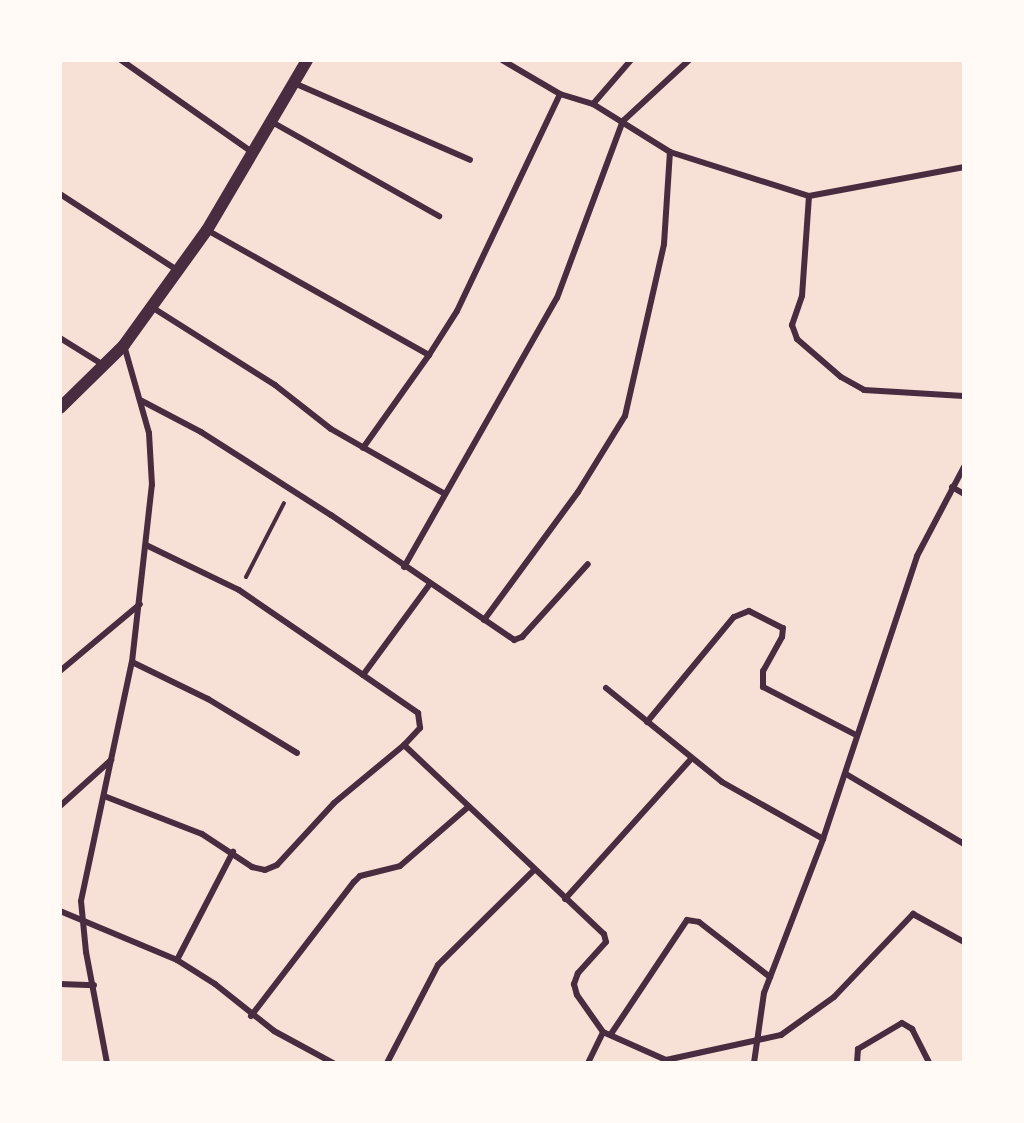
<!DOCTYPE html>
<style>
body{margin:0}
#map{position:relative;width:1024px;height:1123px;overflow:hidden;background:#f7e1d7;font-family:"PT Sans",sans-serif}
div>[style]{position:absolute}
.path>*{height:4px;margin:-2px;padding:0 2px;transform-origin:2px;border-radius:2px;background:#4a2c40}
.minor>*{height:6px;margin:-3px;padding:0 3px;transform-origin:3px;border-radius:3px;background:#4a2c40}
.secondary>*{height:12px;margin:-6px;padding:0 6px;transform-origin:6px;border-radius:6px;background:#4a2c40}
span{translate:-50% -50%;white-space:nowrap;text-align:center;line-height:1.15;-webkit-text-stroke:6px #fffaf5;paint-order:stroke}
.frame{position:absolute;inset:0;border:62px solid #fffaf5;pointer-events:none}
</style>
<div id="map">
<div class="path">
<div style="left:246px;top:577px;width:83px;rotate:-62.8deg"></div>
</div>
<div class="minor">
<div style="left:121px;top:60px;width:160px;rotate:35.1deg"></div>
<div style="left:502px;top:60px;width:67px;rotate:30.4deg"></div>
<div style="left:560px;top:94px;width:34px;rotate:17deg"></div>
<div style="left:593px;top:104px;width:91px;rotate:31.9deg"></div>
<div style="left:670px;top:152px;width:146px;rotate:17.6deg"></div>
<div style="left:809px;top:196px;width:158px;rotate:-10.6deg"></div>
<div style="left:294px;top:83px;width:192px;rotate:23.6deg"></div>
<div style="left:593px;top:104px;width:58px;rotate:-49.2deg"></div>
<div style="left:272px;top:122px;width:192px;rotate:29.4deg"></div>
<div style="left:60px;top:194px;width:140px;rotate:33deg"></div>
<div style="left:809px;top:196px;width:100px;rotate:94deg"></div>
<div style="left:802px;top:296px;width:31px;rotate:109deg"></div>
<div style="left:792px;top:325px;width:15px;rotate:70deg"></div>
<div style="left:797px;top:339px;width:58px;rotate:40.8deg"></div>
<div style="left:841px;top:377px;width:26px;rotate:29deg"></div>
<div style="left:864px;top:390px;width:100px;rotate:3.4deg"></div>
<div style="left:207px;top:230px;width:255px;rotate:29.4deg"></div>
<div style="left:429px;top:355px;width:114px;rotate:125.4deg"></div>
<div style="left:150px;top:306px;width:148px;rotate:32.3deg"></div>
<div style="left:275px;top:385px;width:71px;rotate:38.2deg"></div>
<div style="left:331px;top:429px;width:131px;rotate:29.7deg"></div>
<div style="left:60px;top:338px;width:53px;rotate:31.9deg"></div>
<div style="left:429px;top:355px;width:52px;rotate:-57.5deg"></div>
<div style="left:457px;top:311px;width:240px;rotate:-64.6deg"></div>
<div style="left:142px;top:401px;width:67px;rotate:27.7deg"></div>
<div style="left:201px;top:432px;width:154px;rotate:32.6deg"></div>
<div style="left:331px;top:515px;width:222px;rotate:34.3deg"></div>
<div style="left:514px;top:640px;width:9px;rotate:-21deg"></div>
<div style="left:522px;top:637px;width:98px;rotate:-47.9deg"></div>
<div style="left:952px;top:487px;width:14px;rotate:30deg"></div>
<div style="left:146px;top:545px;width:103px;rotate:25.8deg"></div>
<div style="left:239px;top:590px;width:150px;rotate:34.4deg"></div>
<div style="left:363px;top:675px;width:112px;rotate:-53.7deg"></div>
<div style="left:404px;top:567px;width:309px;rotate:-60.4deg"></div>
<div style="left:557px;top:298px;width:189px;rotate:-69.6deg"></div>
<div style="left:623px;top:121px;width:90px;rotate:-42.7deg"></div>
<div style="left:484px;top:620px;width:159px;rotate:-53.7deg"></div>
<div style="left:578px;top:492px;width:89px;rotate:-58.3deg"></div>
<div style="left:625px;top:416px;width:176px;rotate:-77.2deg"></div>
<div style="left:664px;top:244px;width:92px;rotate:-86.3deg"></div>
<div style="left:132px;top:662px;width:85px;rotate:26deg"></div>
<div style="left:208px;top:699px;width:104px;rotate:31.2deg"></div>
<div style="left:60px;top:671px;width:104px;rotate:-39.9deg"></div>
<div style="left:363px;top:675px;width:67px;rotate:34.6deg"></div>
<div style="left:418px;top:713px;width:15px;rotate:82deg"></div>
<div style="left:420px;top:728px;width:23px;rotate:133deg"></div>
<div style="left:404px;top:745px;width:275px;rotate:43.4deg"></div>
<div style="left:604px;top:934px;width:8px;rotate:76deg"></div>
<div style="left:606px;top:942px;width:42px;rotate:132.1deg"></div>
<div style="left:578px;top:973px;width:12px;rotate:110deg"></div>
<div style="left:574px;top:984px;width:11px;rotate:75deg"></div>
<div style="left:577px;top:995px;width:45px;rotate:54.9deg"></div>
<div style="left:606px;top:688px;width:149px;rotate:39deg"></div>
<div style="left:722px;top:782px;width:116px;rotate:29.4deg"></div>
<div style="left:647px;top:722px;width:136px;rotate:-50.4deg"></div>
<div style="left:734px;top:617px;width:16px;rotate:-22deg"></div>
<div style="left:749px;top:611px;width:38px;rotate:27deg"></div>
<div style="left:783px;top:628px;width:9px;rotate:96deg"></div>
<div style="left:782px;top:637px;width:39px;rotate:119deg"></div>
<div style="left:763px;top:671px;width:16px;rotate:90deg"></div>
<div style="left:763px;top:687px;width:105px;rotate:27.3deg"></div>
<div style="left:846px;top:774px;width:137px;rotate:30.7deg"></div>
<div style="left:104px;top:796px;width:105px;rotate:21.2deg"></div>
<div style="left:202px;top:834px;width:60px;rotate:33.4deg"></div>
<div style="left:252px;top:867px;width:13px;rotate:13deg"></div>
<div style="left:265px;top:870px;width:13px;rotate:-23deg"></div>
<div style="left:277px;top:865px;width:84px;rotate:-47.4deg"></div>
<div style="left:334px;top:803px;width:91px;rotate:-39.6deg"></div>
<div style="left:60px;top:806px;width:69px;rotate:-42deg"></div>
<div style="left:565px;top:899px;width:188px;rotate:-48deg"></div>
<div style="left:60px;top:911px;width:127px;rotate:22.7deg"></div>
<div style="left:177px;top:960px;width:45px;rotate:32.3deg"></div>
<div style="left:215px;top:984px;width:75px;rotate:38.5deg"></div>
<div style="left:274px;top:1031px;width:67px;rotate:28.5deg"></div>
<div style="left:177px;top:960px;width:122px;rotate:-62.6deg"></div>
<div style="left:60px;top:984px;width:34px;rotate:2deg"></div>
<div style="left:251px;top:1016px;width:169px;rotate:-52.5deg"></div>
<div style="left:354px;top:882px;width:8px;rotate:-45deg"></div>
<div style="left:360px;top:876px;width:41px;rotate:-14deg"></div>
<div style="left:400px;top:866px;width:89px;rotate:-40.9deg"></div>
<div style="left:611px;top:1034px;width:137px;rotate:-56.3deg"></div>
<div style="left:687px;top:920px;width:12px;rotate:9deg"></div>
<div style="left:699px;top:922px;width:90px;rotate:37.8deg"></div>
<div style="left:107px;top:1063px;width:113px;rotate:-100.7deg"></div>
<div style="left:86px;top:952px;width:51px;rotate:-95.6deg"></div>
<div style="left:81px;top:901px;width:244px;rotate:-78deg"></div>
<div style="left:132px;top:662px;width:178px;rotate:-83.6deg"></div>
<div style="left:152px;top:485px;width:52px;rotate:-93.3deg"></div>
<div style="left:149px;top:433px;width:91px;rotate:-105.9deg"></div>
<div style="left:387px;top:1063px;width:110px;rotate:-62.5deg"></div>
<div style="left:438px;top:965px;width:135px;rotate:-44.7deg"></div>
<div style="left:588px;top:1063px;width:34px;rotate:-64deg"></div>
<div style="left:603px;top:1032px;width:69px;rotate:24deg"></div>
<div style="left:666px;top:1060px;width:118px;rotate:-12.3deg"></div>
<div style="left:781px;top:1035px;width:65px;rotate:-35.6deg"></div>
<div style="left:834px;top:997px;width:115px;rotate:-46.4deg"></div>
<div style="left:913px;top:914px;width:58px;rotate:28.8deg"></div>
<div style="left:754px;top:1063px;width:71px;rotate:-81.9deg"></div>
<div style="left:764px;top:993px;width:165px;rotate:-69deg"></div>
<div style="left:823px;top:839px;width:298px;rotate:-71.6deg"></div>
<div style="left:917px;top:556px;width:101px;rotate:-62.2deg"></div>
<div style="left:857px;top:1063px;width:14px;rotate:-86deg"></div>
<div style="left:858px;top:1049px;width:51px;rotate:-30.6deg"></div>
<div style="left:902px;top:1023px;width:12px;rotate:31deg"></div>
<div style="left:912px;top:1029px;width:38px;rotate:63deg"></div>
</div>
<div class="secondary">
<div style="left:60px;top:408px;width:90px;rotate:-44.5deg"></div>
<div style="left:124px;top:345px;width:142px;rotate:-54.2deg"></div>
<div style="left:207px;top:230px;width:197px;rotate:-59.5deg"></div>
</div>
<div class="frame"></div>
</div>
